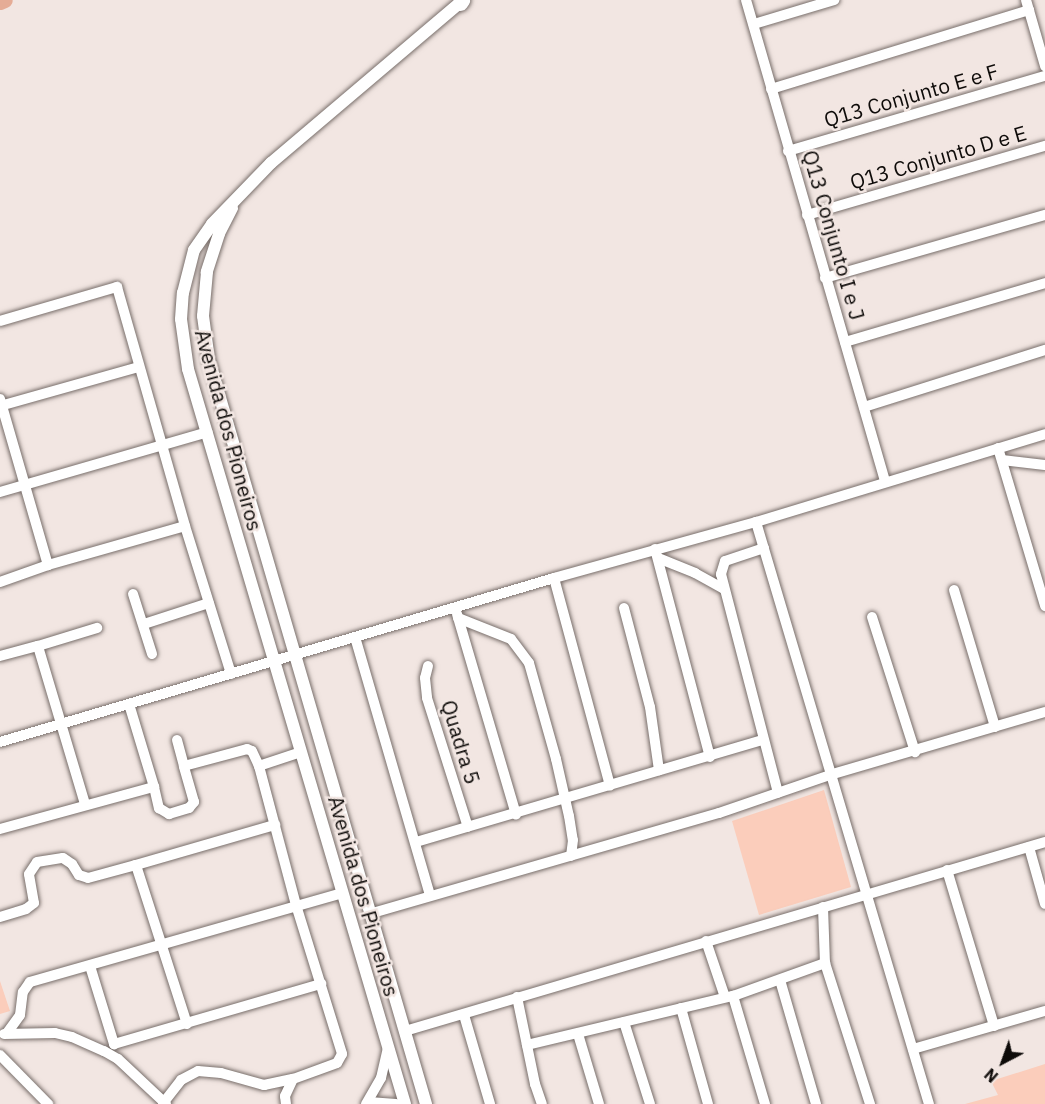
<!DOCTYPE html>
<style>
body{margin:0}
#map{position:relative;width:1045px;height:1104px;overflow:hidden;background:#f2e6e2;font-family:"IBM Plex Sans",sans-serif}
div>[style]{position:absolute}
.green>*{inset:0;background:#fbcdbb}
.river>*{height:15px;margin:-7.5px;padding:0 7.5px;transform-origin:7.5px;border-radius:7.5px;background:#e5ac96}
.roads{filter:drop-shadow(0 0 2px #786e6a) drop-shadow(0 0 2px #786e6a)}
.minor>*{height:10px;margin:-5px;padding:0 5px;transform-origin:5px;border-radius:5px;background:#fff}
.major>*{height:12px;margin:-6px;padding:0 6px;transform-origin:6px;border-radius:6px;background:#fff}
.highway>*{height:15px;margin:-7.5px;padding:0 7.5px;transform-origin:7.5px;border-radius:7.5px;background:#fff}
span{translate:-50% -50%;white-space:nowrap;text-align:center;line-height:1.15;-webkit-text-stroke:5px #f2e6e2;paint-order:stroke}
.street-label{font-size:21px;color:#0e0b09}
.north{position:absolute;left:973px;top:1032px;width:60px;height:60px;-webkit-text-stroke:4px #f2e6e2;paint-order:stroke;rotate:221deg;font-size:16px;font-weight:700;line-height:24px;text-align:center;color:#0e0b09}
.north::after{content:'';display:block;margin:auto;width:21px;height:27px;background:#0e0b09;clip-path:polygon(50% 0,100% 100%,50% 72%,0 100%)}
</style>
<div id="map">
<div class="green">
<div style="clip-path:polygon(824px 790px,851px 887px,759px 915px,732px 821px)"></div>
<div style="clip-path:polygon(0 981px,10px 1011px,0 1014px)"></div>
<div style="clip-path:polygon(1045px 1064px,1045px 1104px,965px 1104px,998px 1095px,991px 1081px)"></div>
</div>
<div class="river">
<div style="left:0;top:2px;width:5px;rotate:-22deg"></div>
</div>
<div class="roads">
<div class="minor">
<div style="left:746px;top:0;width:501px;rotate:73.88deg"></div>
<div style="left:1026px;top:0;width:69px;rotate:73.9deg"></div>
<div style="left:754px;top:24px;width:84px;rotate:-16.7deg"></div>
<div style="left:771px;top:89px;width:270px;rotate:-17deg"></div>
<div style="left:788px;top:151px;width:268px;rotate:-16.3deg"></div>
<div style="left:807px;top:215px;width:248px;rotate:-16.2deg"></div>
<div style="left:825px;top:278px;width:229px;rotate:-16deg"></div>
<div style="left:0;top:321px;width:122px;rotate:-16.2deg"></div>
<div style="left:117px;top:287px;width:248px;rotate:74.1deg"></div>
<div style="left:185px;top:526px;width:155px;rotate:72.7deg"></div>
<div style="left:845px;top:342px;width:209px;rotate:-16.4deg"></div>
<div style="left:0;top:399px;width:173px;rotate:73.9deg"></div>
<div style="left:0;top:406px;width:144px;rotate:-15.7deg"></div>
<div style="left:864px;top:407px;width:190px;rotate:-17.5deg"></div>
<div style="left:998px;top:448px;width:165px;rotate:73.4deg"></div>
<div style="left:1002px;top:460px;width:43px;rotate:6.6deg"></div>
<div style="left:0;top:492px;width:216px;rotate:-16.1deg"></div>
<div style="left:756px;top:522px;width:607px;rotate:73.45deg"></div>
<div style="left:764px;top:548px;width:41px;rotate:161.6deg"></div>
<div style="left:725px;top:561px;width:14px;rotate:107deg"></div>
<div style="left:721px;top:574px;width:226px;rotate:75.4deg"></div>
<div style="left:655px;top:549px;width:215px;rotate:75.2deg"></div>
<div style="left:658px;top:558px;width:40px;rotate:22deg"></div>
<div style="left:695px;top:573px;width:33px;rotate:29deg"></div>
<div style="left:554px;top:578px;width:215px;rotate:74.9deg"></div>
<div style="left:0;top:582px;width:51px;rotate:-19.5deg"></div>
<div style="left:48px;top:565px;width:142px;rotate:-15.9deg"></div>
<div style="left:954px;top:590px;width:143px;rotate:73.3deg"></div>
<div style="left:133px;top:594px;width:63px;rotate:72.4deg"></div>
<div style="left:624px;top:608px;width:102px;rotate:75.3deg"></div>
<div style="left:650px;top:707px;width:64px;rotate:81.9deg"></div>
<div style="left:457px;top:614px;width:209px;rotate:73.6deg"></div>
<div style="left:872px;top:617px;width:142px;rotate:72.3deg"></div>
<div style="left:458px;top:618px;width:57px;rotate:21.6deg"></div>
<div style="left:511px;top:639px;width:30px;rotate:53deg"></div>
<div style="left:529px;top:663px;width:100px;rotate:74.3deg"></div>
<div style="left:556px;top:759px;width:58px;rotate:77.2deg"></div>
<div style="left:569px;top:816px;width:24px;rotate:81deg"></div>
<div style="left:573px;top:840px;width:16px;rotate:97deg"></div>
<div style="left:144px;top:624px;width:68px;rotate:-17.9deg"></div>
<div style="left:355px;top:637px;width:269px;rotate:73.8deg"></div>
<div style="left:0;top:656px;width:39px;rotate:-15deg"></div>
<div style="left:428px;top:666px;width:12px;rotate:104deg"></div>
<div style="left:425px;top:678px;width:20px;rotate:84deg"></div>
<div style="left:427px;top:698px;width:135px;rotate:72.4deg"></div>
<div style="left:129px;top:704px;width:87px;rotate:73.2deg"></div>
<div style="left:177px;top:740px;width:27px;rotate:75deg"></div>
<div style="left:184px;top:766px;width:65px;rotate:-15.1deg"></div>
<div style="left:247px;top:749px;width:5px;rotate:22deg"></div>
<div style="left:252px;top:751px;width:17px;rotate:65deg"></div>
<div style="left:259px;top:766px;width:144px;rotate:75.1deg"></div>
<div style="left:296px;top:905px;width:156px;rotate:72.8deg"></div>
<div style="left:342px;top:1054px;width:10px;rotate:119deg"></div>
<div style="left:337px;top:1063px;width:47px;rotate:160deg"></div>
<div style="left:293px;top:1079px;width:19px;rotate:115deg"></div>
<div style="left:285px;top:1096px;width:8px;rotate:83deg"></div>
<div style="left:0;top:742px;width:578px;rotate:-16.49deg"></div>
<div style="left:554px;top:578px;width:210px;rotate:-15.5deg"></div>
<div style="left:756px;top:522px;width:302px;rotate:-16.9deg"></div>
<div style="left:259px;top:766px;width:44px;rotate:-18.4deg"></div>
<div style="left:85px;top:804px;width:165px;rotate:-106.6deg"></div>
<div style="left:38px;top:646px;width:62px;rotate:-17deg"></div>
<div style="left:0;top:829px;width:160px;rotate:-15.3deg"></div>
<div style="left:154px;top:787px;width:22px;rotate:77deg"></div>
<div style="left:159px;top:808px;width:12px;rotate:31deg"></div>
<div style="left:169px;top:814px;width:21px;rotate:-17deg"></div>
<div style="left:189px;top:808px;width:8px;rotate:-50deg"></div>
<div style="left:194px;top:802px;width:37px;rotate:-106deg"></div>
<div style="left:416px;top:842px;width:361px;rotate:-16.4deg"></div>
<div style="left:1029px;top:847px;width:59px;rotate:74.3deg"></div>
<div style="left:947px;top:870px;width:163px;rotate:73.2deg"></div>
<div style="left:823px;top:907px;width:56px;rotate:88deg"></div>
<div style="left:825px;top:963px;width:148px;rotate:72.3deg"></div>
<div style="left:369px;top:914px;width:364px;rotate:-16.1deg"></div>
<div style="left:719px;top:813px;width:120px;rotate:-18.9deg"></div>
<div style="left:833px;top:774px;width:221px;rotate:-16.3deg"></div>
<div style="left:0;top:917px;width:27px;rotate:-17deg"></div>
<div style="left:26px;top:909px;width:10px;rotate:-37deg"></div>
<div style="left:34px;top:903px;width:29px;rotate:-100deg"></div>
<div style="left:29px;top:874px;width:14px;rotate:-56deg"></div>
<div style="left:37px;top:862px;width:26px;rotate:-9deg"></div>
<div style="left:63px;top:858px;width:11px;rotate:34deg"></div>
<div style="left:72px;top:864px;width:13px;rotate:58deg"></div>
<div style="left:79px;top:875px;width:9px;rotate:18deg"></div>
<div style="left:88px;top:878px;width:50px;rotate:-15.2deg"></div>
<div style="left:706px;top:941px;width:59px;rotate:71.3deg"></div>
<div style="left:90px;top:966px;width:82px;rotate:72.9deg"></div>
<div style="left:114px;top:1044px;width:216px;rotate:-16.2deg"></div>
<div style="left:780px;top:980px;width:129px;rotate:73.8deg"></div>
<div style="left:733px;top:996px;width:113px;rotate:73.5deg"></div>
<div style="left:517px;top:997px;width:89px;rotate:78.3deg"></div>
<div style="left:535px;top:1084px;width:21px;rotate:71deg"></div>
<div style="left:681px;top:1008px;width:100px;rotate:74.3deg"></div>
<div style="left:464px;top:1015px;width:93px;rotate:73.7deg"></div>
<div style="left:624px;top:1022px;width:86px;rotate:72.4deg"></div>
<div style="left:187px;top:1024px;width:167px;rotate:-107.8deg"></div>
<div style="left:136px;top:865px;width:145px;rotate:-16.1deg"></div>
<div style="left:405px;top:1031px;width:667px;rotate:-16.45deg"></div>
<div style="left:7px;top:1033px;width:22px;rotate:-54deg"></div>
<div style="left:20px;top:1015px;width:23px;rotate:-83deg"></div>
<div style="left:23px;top:992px;width:12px;rotate:-55deg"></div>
<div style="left:30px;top:982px;width:324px;rotate:-15.9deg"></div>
<div style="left:4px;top:1034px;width:51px;rotate:-1.1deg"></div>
<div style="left:55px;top:1033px;width:17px;rotate:13deg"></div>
<div style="left:72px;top:1037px;width:35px;rotate:24deg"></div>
<div style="left:104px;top:1051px;width:16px;rotate:30deg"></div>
<div style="left:118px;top:1059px;width:63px;rotate:43.1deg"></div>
<div style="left:164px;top:1102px;width:2px;rotate:117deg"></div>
<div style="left:578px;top:1034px;width:73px;rotate:73.3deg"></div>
<div style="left:527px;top:1045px;width:212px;rotate:-13.4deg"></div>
<div style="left:733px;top:996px;width:98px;rotate:-19.7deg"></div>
<div style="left:913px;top:1049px;width:137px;rotate:-16.1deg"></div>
<div style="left:0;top:1055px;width:69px;rotate:45.6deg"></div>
<div style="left:369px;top:1102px;width:27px;rotate:4deg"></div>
<div style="left:166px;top:1104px;width:3px;rotate:-135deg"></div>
<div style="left:164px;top:1102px;width:28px;rotate:-52deg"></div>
<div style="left:181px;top:1080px;width:19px;rotate:-28deg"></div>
<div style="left:198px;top:1071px;width:23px;rotate:5deg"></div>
<div style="left:221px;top:1073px;width:45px;rotate:15.6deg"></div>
<div style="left:264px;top:1085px;width:30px;rotate:-12deg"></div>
<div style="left:366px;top:1104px;width:30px;rotate:-60deg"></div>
<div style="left:381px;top:1078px;width:32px;rotate:-77deg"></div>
</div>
<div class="major">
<div style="left:232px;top:208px;width:29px;rotate:117deg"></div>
<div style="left:219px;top:234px;width:40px;rotate:108deg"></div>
<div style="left:207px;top:272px;width:44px;rotate:95.2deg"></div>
<div style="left:203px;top:316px;width:44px;rotate:82.2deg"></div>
<div style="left:209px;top:360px;width:775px;rotate:73.74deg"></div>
<div style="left:405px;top:1104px;width:766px;rotate:-106.45deg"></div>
<div style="left:188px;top:369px;width:50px;rotate:-98deg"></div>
<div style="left:181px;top:319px;width:26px;rotate:-86deg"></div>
<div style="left:183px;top:293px;width:44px;rotate:-75.7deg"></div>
<div style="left:194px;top:250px;width:32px;rotate:-55deg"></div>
<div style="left:212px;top:224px;width:85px;rotate:-46deg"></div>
<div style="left:271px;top:163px;width:252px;rotate:-40.3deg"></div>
</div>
<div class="highway">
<div style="left:460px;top:3px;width:4px;rotate:-56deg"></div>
</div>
</div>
<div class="street-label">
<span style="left:911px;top:95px;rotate:-16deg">Q13 Conjunto E e F</span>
<span style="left:938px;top:157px;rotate:-16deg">Q13 Conjunto D e E</span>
<span style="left:834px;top:235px;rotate:74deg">Q13 Conjunto I e J</span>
<span style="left:229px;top:430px;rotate:75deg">Avenida dos Pioneiros</span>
<span style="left:461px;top:742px;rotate:73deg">Quadra 5</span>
<span style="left:364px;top:896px;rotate:74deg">Avenida dos Pioneiros</span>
</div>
<div class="north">N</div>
</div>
